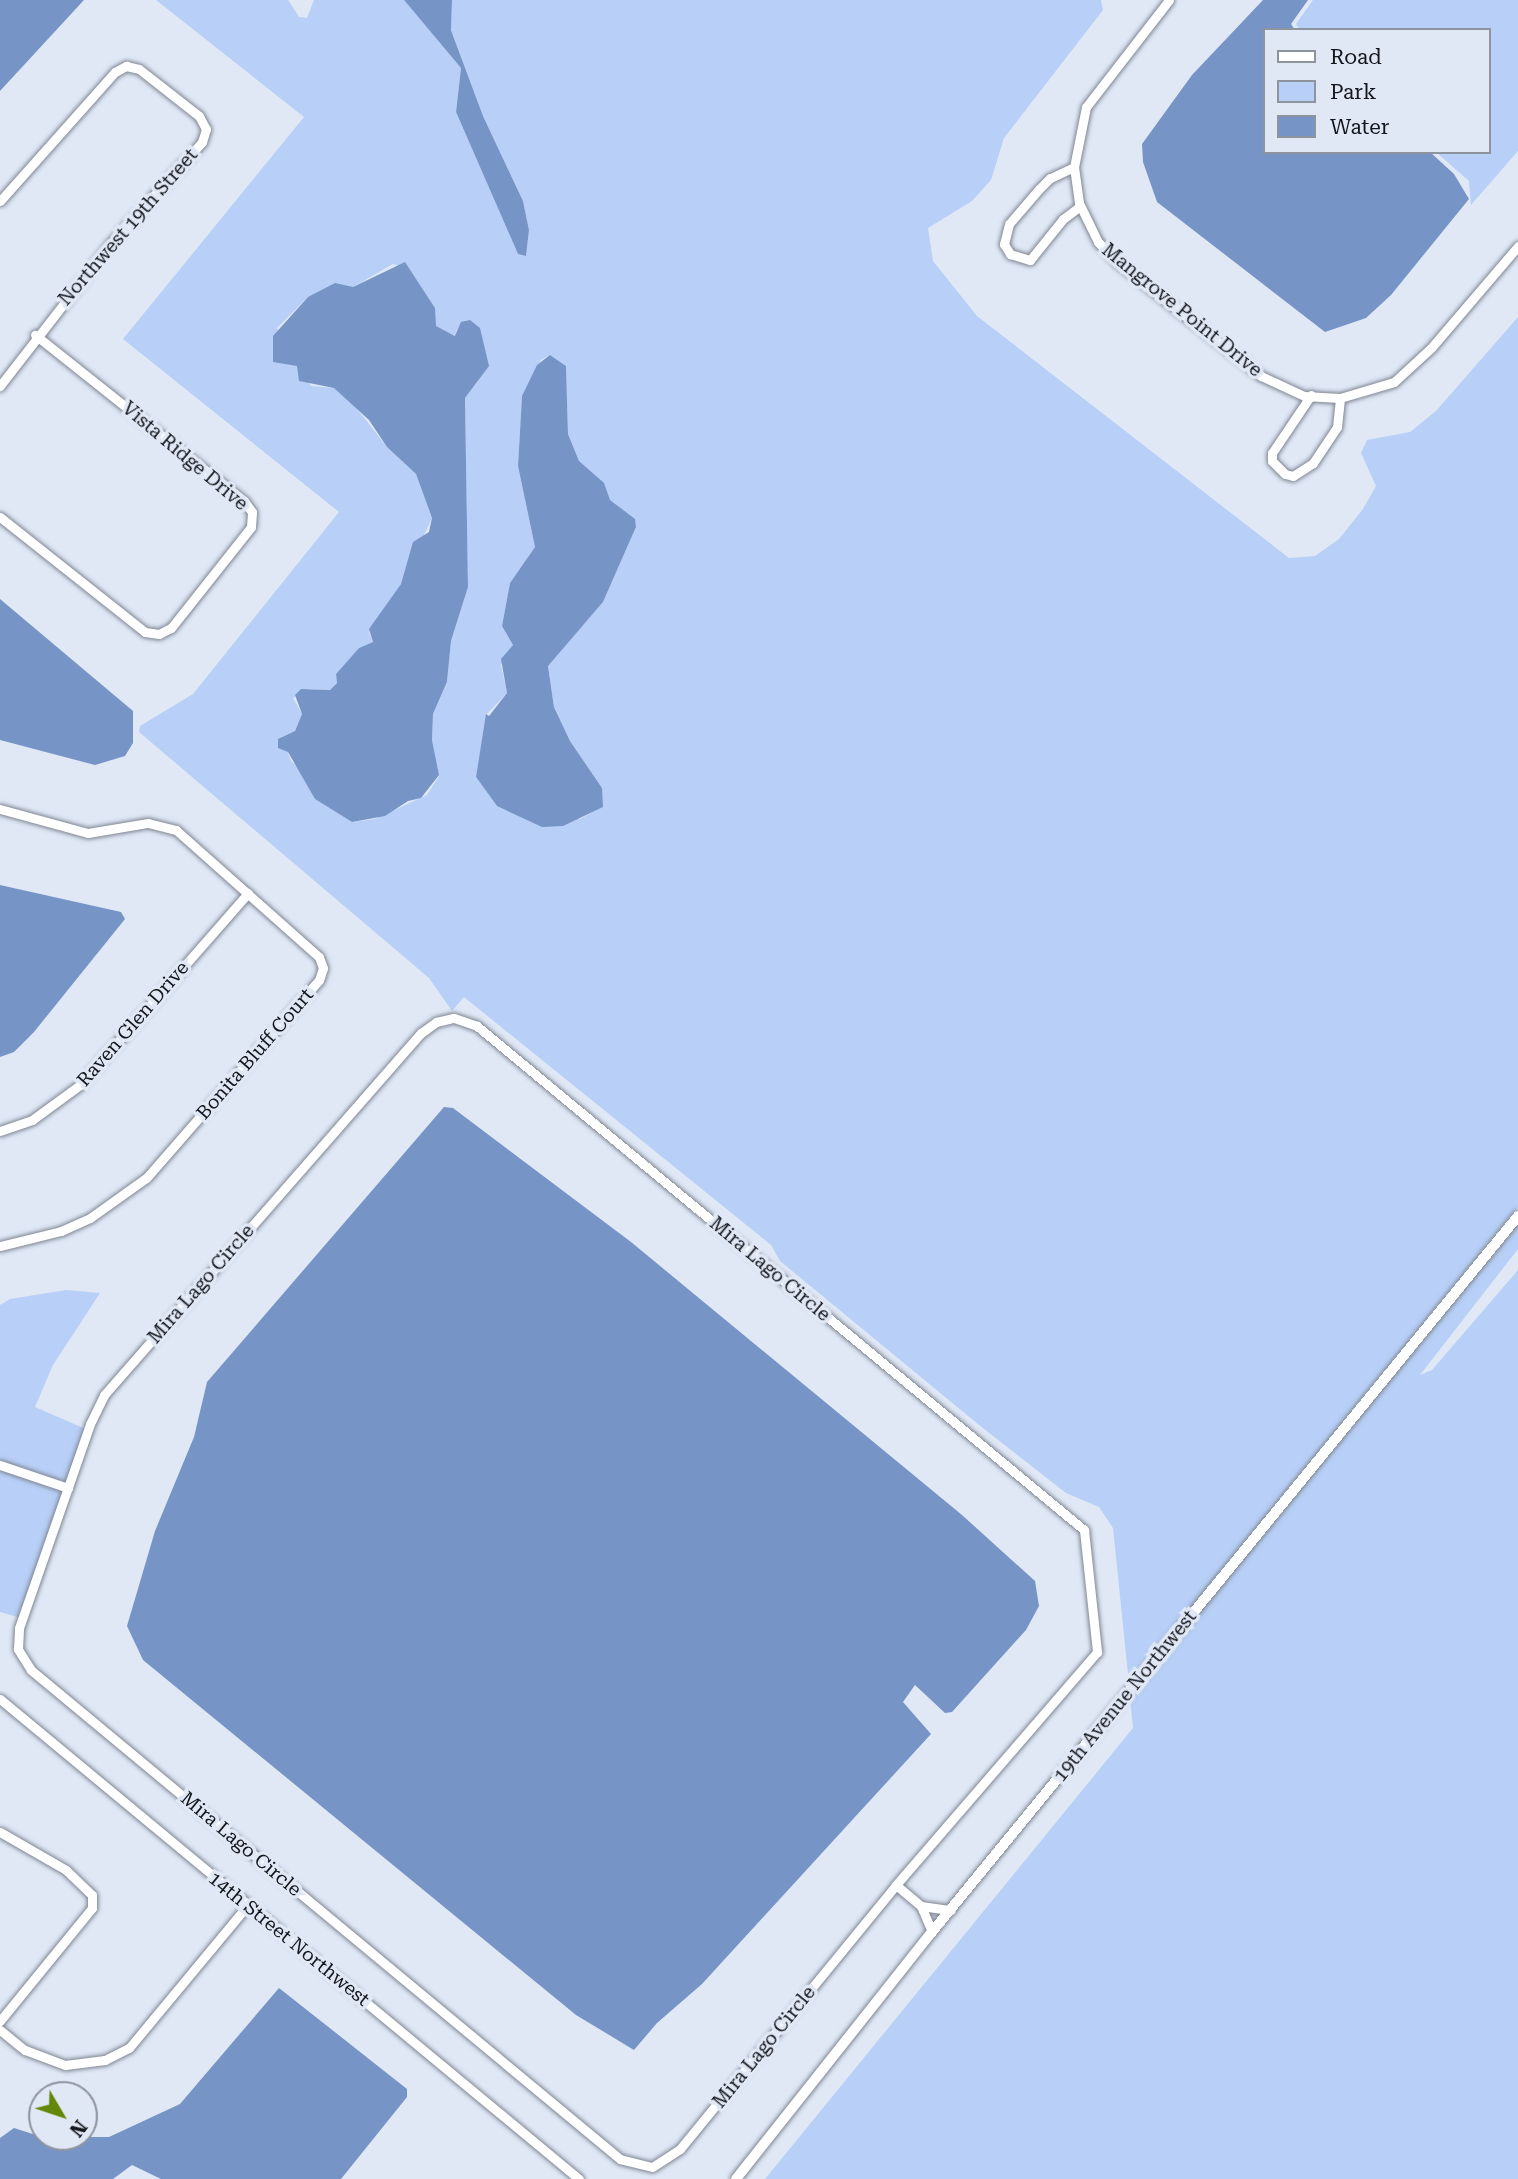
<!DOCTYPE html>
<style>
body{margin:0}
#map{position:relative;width:1518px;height:2179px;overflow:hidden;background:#e0e8f6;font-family:"Roboto Serif",serif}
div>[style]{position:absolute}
.green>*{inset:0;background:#b8cff7}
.water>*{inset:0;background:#7794c6}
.roads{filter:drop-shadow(0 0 2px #7f8693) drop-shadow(0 0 2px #7f8693)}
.minor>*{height:9px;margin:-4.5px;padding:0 4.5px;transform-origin:4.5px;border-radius:4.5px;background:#fff}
.tertiary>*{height:10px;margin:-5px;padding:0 5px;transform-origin:5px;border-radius:5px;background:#fff}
span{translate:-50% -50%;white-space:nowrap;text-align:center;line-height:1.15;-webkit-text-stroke:7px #e0e8f6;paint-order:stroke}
.street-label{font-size:19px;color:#13161b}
.legend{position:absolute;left:1263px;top:28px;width:228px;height:126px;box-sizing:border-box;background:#e0e8f6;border:2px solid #8e949e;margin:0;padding:9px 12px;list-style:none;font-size:21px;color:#13161b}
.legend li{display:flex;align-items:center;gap:14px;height:35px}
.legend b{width:35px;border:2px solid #8e949e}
.north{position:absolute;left:28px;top:2081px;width:70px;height:70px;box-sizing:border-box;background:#e0e8f6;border:2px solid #8e949e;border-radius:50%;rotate:129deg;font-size:19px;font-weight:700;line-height:28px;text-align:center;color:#13161b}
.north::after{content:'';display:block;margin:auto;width:24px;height:32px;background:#638709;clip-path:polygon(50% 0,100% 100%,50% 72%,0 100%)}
</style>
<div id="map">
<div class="green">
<div style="clip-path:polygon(evenodd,156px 0,288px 0,299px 17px,307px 18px,314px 0,404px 0,461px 68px,456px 112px,518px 254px,526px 256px,529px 230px,523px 201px,483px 116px,451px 29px,452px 0,1101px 0,1103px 10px,1004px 138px,991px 180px,972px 201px,928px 228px,933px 261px,977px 316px,1289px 558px,1315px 556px,1339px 539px,1363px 509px,1376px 486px,1361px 453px,1367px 440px,1410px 432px,1436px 411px,1518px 317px,1518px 1207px,1129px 1684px,1113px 1528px,1099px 1507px,1066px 1493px,979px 1425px,780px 1261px,771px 1245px,464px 997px,452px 1011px,429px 978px,139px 732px,140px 726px,193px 694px,339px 512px,123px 339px,304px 117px,156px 0,393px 264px,410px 270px,435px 308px,435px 326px,456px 336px,457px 329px,478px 381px,465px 398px,468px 587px,451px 641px,447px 683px,433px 714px,432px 740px,439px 776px,427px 795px,375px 819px,352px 822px,315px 799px,302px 771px,291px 761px,282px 737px,295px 731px,302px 714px,293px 698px,309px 689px,330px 690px,337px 683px,336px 674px,359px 648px,373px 642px,369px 632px,401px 584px,432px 518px,416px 474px,387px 447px,347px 396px,334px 388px,311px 386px,277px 328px,308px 297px,353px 287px,393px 264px,156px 0,550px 355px,566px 366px,568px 434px,579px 461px,610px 500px,635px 520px,636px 527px,603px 602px,548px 665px,554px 707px,570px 741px,602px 788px,602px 807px,580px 819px,497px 806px,476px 777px,487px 714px,507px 693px,501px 665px,513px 645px,502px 626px,510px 583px,535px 547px,518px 466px,522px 396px,541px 360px,550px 355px)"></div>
<div style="clip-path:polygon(1313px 0,1518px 0,1518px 151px,1471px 205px,1469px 181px,1436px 152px,1488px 152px,1488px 30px,1300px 30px,1296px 24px)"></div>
<div style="clip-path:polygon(1518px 1224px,1518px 1249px,1420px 1375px,1432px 1370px,1518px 1270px,1518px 2179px,765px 2179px,1133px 1728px,1130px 1698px)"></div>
<div style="clip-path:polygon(66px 1290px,100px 1293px,53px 1365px,35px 1407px,88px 1430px,21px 1618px,0 1612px,0 1305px,10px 1299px)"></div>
</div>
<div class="water">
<div style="clip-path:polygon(0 0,84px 0,0 91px)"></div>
<div style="clip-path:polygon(404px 0,452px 0,451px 30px,483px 116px,523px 201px,529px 230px,526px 256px,518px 254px,456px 112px,461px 68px)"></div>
<div style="clip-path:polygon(1263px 0,1308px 0,1291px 24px,1295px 30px,1264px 30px,1264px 152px,1430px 152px,1454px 174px,1469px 199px,1391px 295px,1366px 318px,1325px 332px,1157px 202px,1143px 162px,1142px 144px,1192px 75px)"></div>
<div style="clip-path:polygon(405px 262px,435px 308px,436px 326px,455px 336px,461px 322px,470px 320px,480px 328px,489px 366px,465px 398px,468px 587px,451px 641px,447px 682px,433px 714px,432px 740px,439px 775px,421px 798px,408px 801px,385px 816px,352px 822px,315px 799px,288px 752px,278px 748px,278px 739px,295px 731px,302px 714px,295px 695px,301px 689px,330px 690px,337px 683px,336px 674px,359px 648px,373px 642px,369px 629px,401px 584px,413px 542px,429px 532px,432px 518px,416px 474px,387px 447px,369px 420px,334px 388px,299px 381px,297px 366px,273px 362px,273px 336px,308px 297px,335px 283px,353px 287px)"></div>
<div style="clip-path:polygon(550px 355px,566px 366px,568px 434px,579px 461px,604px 483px,610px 500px,635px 519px,636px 527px,603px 602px,548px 666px,554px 707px,570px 741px,602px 788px,603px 807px,563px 826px,542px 827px,497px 806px,476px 777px,486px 714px,489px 716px,507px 693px,501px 659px,513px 645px,502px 626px,510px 583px,535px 547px,518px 466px,522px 396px,537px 365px)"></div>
<div style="clip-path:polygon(0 599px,133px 711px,133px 743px,125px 756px,95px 765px,0 740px)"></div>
<div style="clip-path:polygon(0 885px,121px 912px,125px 919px,34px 1032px,14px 1052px,0 1057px)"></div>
<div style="clip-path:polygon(444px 1107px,453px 1108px,631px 1242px,962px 1515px,1035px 1581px,1039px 1606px,1026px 1630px,952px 1712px,945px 1713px,915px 1685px,903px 1702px,931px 1734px,702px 1984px,657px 2023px,634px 2050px,576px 2015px,143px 1660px,127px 1626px,155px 1531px,194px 1437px,207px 1382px)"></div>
<div style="clip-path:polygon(279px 1988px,407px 2089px,407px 2097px,341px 2179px,161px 2179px,132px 2165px,113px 2179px,0 2179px,0 2138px,14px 2128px,42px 2137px,109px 2137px,180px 2104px)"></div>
</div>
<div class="roads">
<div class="minor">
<div style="left:1169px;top:0;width:135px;rotate:127.8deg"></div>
<div style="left:1086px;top:107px;width:61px;rotate:101.3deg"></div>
<div style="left:1074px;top:167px;width:36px;rotate:82deg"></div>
<div style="left:1079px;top:203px;width:43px;rotate:64deg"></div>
<div style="left:1098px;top:242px;width:28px;rotate:46deg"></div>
<div style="left:1117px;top:262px;width:184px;rotate:38.4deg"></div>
<div style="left:1261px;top:376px;width:47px;rotate:24.9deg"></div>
<div style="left:1304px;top:396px;width:36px;rotate:3deg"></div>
<div style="left:1340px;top:398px;width:56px;rotate:-16.5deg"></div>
<div style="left:1394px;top:382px;width:50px;rotate:-42.6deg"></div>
<div style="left:1431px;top:348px;width:134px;rotate:-49.5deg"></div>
<div style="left:1074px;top:167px;width:26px;rotate:155deg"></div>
<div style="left:1050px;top:178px;width:16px;rotate:135deg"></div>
<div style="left:1039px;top:189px;width:46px;rotate:130.6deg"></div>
<div style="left:1009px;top:224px;width:21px;rotate:104deg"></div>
<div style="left:1004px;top:244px;width:12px;rotate:59deg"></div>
<div style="left:1010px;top:254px;width:21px;rotate:17deg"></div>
<div style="left:1030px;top:260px;width:53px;rotate:-51.2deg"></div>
<div style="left:1063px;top:219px;width:21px;rotate:-37deg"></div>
<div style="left:0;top:201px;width:173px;rotate:-48.3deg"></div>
<div style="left:115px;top:72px;width:13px;rotate:-29deg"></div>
<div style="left:126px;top:66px;width:13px;rotate:13deg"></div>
<div style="left:139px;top:69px;width:76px;rotate:38.1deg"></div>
<div style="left:199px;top:116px;width:15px;rotate:62deg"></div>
<div style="left:206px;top:129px;width:14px;rotate:107deg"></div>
<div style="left:202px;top:142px;width:137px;rotate:132deg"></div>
<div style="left:110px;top:244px;width:180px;rotate:127.8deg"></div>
<div style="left:1311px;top:395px;width:70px;rotate:123.9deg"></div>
<div style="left:1272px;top:453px;width:8px;rotate:90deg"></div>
<div style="left:1272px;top:461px;width:18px;rotate:45deg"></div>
<div style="left:1285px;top:474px;width:8px;rotate:14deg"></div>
<div style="left:1293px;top:476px;width:24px;rotate:-33deg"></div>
<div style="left:1313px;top:463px;width:43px;rotate:-56.3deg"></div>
<div style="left:1337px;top:427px;width:29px;rotate:-84deg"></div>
<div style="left:0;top:517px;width:185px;rotate:38.4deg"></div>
<div style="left:145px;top:632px;width:14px;rotate:8deg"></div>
<div style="left:159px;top:634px;width:13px;rotate:-27deg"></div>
<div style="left:171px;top:628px;width:129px;rotate:-51.6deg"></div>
<div style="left:251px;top:527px;width:15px;rotate:-86deg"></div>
<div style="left:252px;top:512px;width:14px;rotate:-126deg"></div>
<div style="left:244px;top:501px;width:267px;rotate:-141.5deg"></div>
<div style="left:0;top:809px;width:91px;rotate:15.3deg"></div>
<div style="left:88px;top:833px;width:61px;rotate:-9.5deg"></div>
<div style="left:148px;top:823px;width:29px;rotate:14deg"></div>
<div style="left:176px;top:830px;width:191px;rotate:41.6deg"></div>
<div style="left:319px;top:957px;width:12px;rotate:70deg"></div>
<div style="left:323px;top:968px;width:13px;rotate:108deg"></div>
<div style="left:319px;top:980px;width:263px;rotate:131.1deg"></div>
<div style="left:146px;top:1178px;width:69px;rotate:144.5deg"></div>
<div style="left:90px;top:1218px;width:32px;rotate:156deg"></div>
<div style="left:61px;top:1231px;width:63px;rotate:166.2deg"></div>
<div style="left:454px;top:1018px;width:24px;rotate:19deg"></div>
<div style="left:477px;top:1026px;width:789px;rotate:39.7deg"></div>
<div style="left:1084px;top:1530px;width:123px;rotate:83.9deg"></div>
<div style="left:1097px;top:1652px;width:308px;rotate:130.8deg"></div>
<div style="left:896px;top:1885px;width:341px;rotate:129.3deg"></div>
<div style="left:680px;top:2149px;width:33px;rotate:147deg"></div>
<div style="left:652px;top:2167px;width:33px;rotate:-166deg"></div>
<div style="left:620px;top:2159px;width:766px;rotate:-140.3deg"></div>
<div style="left:31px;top:1670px;width:25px;rotate:-122deg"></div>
<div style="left:18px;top:1649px;width:21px;rotate:-87deg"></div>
<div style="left:19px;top:1628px;width:216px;rotate:-70.8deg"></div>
<div style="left:90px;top:1424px;width:32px;rotate:-64deg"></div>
<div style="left:104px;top:1395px;width:481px;rotate:-48.8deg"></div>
<div style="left:421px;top:1033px;width:19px;rotate:-36deg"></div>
<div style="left:436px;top:1022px;width:18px;rotate:-13deg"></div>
<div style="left:0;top:1131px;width:34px;rotate:-19deg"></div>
<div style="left:32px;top:1120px;width:59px;rotate:-36.1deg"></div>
<div style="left:80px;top:1085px;width:255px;rotate:-48.8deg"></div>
<div style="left:0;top:1465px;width:72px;rotate:18.7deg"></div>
<div style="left:0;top:1699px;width:752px;rotate:39.66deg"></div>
<div style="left:0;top:1832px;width:76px;rotate:29.9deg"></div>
<div style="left:66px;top:1870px;width:36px;rotate:44deg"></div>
<div style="left:92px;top:1895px;width:13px;rotate:90deg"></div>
<div style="left:92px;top:1908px;width:146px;rotate:129.2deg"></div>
<div style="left:896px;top:1885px;width:33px;rotate:40deg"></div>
<div style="left:921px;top:1906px;width:30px;rotate:8deg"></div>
<div style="left:921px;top:1906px;width:28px;rotate:67deg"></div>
<div style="left:0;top:2030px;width:32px;rotate:39deg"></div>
<div style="left:25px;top:2050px;width:43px;rotate:20.6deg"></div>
<div style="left:65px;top:2065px;width:40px;rotate:-7.1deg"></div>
<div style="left:105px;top:2060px;width:27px;rotate:-27deg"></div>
<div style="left:129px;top:2048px;width:185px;rotate:-50.3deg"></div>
</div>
<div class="tertiary">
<div style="left:736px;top:2179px;width:315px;rotate:-51.6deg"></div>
<div style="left:932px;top:1932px;width:925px;rotate:-50.7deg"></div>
</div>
</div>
<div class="street-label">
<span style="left:128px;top:227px;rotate:-49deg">Northwest 19th Street</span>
<span style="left:1182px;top:310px;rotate:39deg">Mangrove Point Drive</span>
<span style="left:185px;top:456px;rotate:40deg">Vista Ridge Drive</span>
<span style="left:133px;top:1024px;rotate:-49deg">Raven Glen Drive</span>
<span style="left:255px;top:1054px;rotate:-49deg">Bonita Bluff Court</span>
<span style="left:770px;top:1269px;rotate:40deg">Mira Lago Circle</span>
<span style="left:201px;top:1284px;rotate:-49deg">Mira Lago Circle</span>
<span style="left:1125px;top:1696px;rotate:-51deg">19th Avenue Northwest</span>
<span style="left:241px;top:1844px;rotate:40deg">Mira Lago Circle</span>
<span style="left:289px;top:1939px;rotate:39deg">14th Street Northwest</span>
<span style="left:764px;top:2047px;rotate:-51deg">Mira Lago Circle</span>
</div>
<ul class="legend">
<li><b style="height:9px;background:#fff"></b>Road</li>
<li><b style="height:19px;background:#b8cff7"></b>Park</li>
<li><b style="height:19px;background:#7794c6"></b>Water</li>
</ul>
<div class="north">N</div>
</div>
